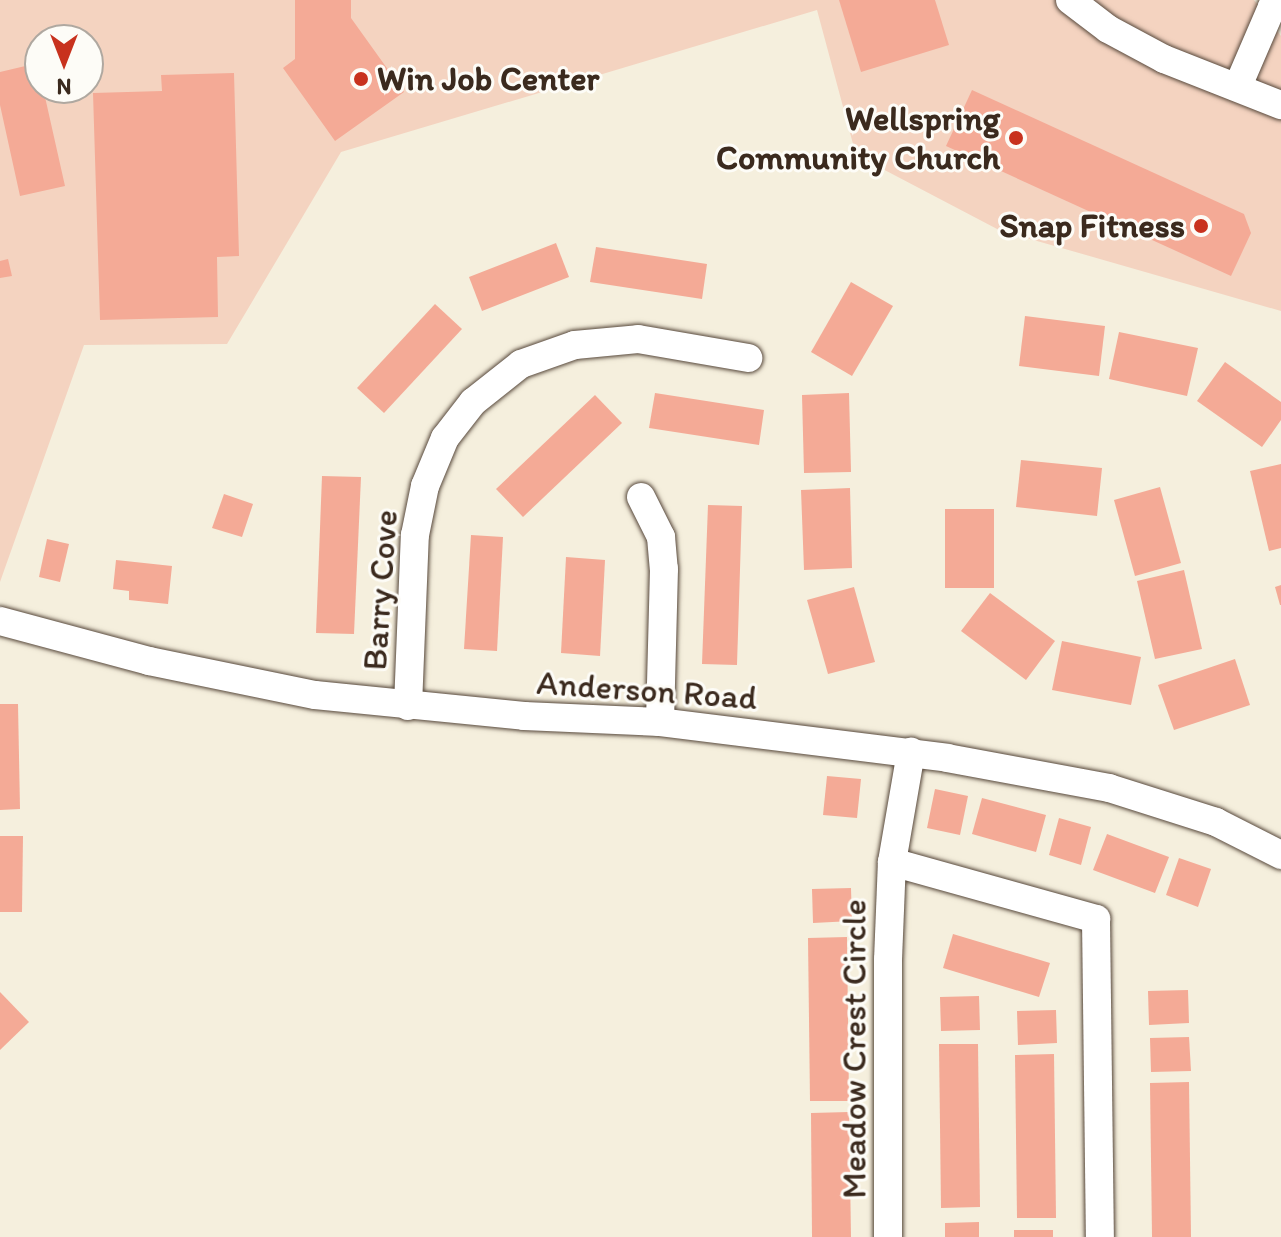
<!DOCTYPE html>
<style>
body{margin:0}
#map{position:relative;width:1281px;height:1237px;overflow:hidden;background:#f5efdd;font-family:Itim,sans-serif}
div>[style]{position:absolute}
.built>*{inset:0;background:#f4d3c0}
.building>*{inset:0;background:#f4aa96}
.roads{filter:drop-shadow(0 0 2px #57483b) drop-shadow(0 0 2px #57483b)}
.minor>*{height:28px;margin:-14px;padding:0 14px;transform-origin:14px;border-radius:14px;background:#fff}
.dots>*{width:22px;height:22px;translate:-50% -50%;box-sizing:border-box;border:4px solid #fdfcf7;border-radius:50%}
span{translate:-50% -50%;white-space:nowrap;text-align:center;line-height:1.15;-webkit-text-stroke:6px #fdfcf7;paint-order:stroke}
.poi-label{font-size:34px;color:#3b2a1e;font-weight:700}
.left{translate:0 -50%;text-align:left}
.right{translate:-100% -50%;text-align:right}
.street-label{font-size:34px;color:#3b2a1e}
.north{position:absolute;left:24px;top:24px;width:80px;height:80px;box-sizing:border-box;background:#fdfcf7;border:2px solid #afa8a0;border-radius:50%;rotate:180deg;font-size:22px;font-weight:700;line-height:32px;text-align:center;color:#3b2a1e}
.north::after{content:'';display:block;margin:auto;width:28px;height:36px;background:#c8321e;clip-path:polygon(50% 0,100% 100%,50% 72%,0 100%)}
</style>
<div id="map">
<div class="built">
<div style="clip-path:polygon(evenodd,0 0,1254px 0,1281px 36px,1281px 311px,999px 230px,856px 155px,817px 10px,341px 152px,227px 344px,84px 345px,0 582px,0 0,40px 40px,88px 40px,88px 88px,40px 88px,40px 40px)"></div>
</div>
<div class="building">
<div style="clip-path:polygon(295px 0,351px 0,351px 18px,404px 92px,335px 141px,283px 68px,295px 59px)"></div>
<div style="clip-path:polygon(839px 0,935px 0,949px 45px,861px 72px)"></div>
<div style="clip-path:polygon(38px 63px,40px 88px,43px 88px,65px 186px,20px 196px,0 105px,0 72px)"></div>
<div style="clip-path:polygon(234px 73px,239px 256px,217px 257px,218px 317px,100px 320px,93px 93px,162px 91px,161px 75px)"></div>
<div style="clip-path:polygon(972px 90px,1244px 214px,1251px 233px,1231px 276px,946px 146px)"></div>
<div style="clip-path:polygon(556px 243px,569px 277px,482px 311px,469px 277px)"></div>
<div style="clip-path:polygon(596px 247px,707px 264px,702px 299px,590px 282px)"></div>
<div style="clip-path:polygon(8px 259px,12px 276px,0 278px,0 261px)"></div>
<div style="clip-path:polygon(851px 282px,893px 306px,852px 376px,811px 352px)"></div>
<div style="clip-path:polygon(435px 304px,462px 329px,384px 413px,357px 388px)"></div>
<div style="clip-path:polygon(1025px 316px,1105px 326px,1099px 376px,1019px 366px)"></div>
<div style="clip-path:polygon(1119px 332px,1198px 348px,1187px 396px,1109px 379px)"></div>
<div style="clip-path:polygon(1225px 362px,1281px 402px,1281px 420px,1262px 447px,1197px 401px)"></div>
<div style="clip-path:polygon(655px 393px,764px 410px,759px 445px,649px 428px)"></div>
<div style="clip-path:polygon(849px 393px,851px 472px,804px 473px,802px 395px)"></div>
<div style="clip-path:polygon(595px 395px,622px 423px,523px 517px,496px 489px)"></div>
<div style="clip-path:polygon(1021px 460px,1102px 468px,1097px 516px,1016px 507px)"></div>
<div style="clip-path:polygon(1281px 464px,1281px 548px,1269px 551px,1250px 471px)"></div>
<div style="clip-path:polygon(322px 476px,361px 477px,354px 634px,316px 633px)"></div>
<div style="clip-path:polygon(1160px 487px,1181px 563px,1135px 576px,1114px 500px)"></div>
<div style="clip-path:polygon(850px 488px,852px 568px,804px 570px,801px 490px)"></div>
<div style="clip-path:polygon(224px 494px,253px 504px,242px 537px,212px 528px)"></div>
<div style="clip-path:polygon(708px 505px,742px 506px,737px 665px,702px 664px)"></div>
<div style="clip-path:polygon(945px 509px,994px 509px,994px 588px,945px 588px)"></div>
<div style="clip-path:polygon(471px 535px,503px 537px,497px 651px,464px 649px)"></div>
<div style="clip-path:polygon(47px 539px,69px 544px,60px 582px,39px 577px)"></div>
<div style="clip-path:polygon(566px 557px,605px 560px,600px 656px,561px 653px)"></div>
<div style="clip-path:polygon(116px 560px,172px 566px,168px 604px,129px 600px,129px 591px,113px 589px)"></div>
<div style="clip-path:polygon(1184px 570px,1202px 649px,1155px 659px,1137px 581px)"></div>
<div style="clip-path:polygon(1281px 585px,1281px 605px,1280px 605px,1275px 587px)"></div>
<div style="clip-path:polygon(854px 587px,875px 662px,828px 674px,807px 600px)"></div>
<div style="clip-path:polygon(990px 593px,1055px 641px,1026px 680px,961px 631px)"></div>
<div style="clip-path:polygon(1062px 641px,1141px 657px,1131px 705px,1052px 690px)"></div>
<div style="clip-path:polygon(1235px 659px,1250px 705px,1174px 730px,1158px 685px)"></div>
<div style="clip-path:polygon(0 704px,18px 704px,20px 809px,0 810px)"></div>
<div style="clip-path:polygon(827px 776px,861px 779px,857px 818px,823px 815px)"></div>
<div style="clip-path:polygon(935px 789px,968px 796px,960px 835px,927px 828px)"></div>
<div style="clip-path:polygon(982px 798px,1046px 815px,1036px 852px,972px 834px)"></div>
<div style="clip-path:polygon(1059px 818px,1091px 827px,1081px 865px,1049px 855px)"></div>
<div style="clip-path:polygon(1107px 834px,1169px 857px,1155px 893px,1093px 870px)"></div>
<div style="clip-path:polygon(0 836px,23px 836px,22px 912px,0 912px)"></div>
<div style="clip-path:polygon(1179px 858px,1211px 869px,1198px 907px,1166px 895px)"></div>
<div style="clip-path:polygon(851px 888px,852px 921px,813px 923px,812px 889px)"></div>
<div style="clip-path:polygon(953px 934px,1050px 963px,1039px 997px,943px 968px)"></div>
<div style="clip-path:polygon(847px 937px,849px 1101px,810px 1101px,808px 938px)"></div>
<div style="clip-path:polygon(1188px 990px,1189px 1023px,1149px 1025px,1148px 991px)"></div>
<div style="clip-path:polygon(0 992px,29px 1022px,0 1050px)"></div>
<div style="clip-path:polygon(979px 996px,980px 1030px,941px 1031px,940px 997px)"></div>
<div style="clip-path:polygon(1056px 1010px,1057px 1043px,1018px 1045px,1017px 1011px)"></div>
<div style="clip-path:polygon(1189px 1037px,1191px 1071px,1151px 1072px,1150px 1038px)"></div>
<div style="clip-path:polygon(939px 1044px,978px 1044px,980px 1207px,941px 1208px)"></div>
<div style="clip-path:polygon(1054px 1054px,1056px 1218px,1017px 1218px,1015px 1055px)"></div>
<div style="clip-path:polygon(1189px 1082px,1191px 1237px,1152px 1237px,1150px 1083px)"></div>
<div style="clip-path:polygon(849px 1112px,851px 1237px,812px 1237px,811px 1113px)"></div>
<div style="clip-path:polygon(979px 1222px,979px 1237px,945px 1237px,945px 1223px)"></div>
<div style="clip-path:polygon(1014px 1230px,1053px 1230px,1053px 1237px,1014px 1237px)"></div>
</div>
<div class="roads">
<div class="minor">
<div style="left:1070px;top:0;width:48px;rotate:37.3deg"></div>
<div style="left:1108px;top:29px;width:64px;rotate:28.2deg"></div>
<div style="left:1164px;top:59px;width:126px;rotate:21.5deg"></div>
<div style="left:1238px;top:86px;width:86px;rotate:-66.7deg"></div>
<div style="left:1272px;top:7px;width:10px;rotate:-45deg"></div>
<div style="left:641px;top:497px;width:45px;rotate:63.4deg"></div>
<div style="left:661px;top:537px;width:32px;rotate:85deg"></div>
<div style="left:664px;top:569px;width:153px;rotate:91.5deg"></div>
<div style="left:0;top:621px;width:154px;rotate:15deg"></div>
<div style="left:149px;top:661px;width:169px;rotate:11.6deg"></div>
<div style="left:315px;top:695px;width:210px;rotate:5.7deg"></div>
<div style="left:524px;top:716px;width:136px;rotate:2.5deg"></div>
<div style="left:660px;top:722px;width:289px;rotate:7.1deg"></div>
<div style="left:947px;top:758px;width:165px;rotate:10.5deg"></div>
<div style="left:1109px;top:788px;width:112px;rotate:17.6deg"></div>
<div style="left:1216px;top:822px;width:73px;rotate:26.9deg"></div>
<div style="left:408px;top:706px;width:171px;rotate:-87.7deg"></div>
<div style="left:415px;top:535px;width:50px;rotate:-78.5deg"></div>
<div style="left:425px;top:486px;width:52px;rotate:-67.4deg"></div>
<div style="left:445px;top:438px;width:46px;rotate:-52.1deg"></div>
<div style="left:473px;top:402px;width:61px;rotate:-38.4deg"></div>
<div style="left:521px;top:364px;width:57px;rotate:-19.4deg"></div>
<div style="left:575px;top:345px;width:63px;rotate:-5.4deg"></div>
<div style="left:638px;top:339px;width:112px;rotate:9.8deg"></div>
<div style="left:892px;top:862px;width:212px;rotate:15.6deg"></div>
<div style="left:1096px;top:919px;width:318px;rotate:89.3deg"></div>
<div style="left:888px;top:1237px;width:277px;rotate:-90deg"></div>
<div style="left:888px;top:960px;width:98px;rotate:-87.7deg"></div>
<div style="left:892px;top:862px;width:112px;rotate:-80.2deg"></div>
</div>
</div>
<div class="dots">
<div style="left:361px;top:79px;background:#c8321e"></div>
<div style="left:1016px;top:138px;background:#c8321e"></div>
<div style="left:1201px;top:226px;background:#c8321e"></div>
</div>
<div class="poi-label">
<span class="left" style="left:377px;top:79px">Win Job Center</span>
<span class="right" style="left:1000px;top:138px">Wellspring<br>Community Church</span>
<span class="right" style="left:1185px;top:226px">Snap Fitness</span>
</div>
<div class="street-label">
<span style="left:380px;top:590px;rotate:-86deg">Barry Cove</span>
<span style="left:647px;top:690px;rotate:4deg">Anderson Road</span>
<span style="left:854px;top:1049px;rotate:-90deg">Meadow Crest Circle</span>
</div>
<div class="north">N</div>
</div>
